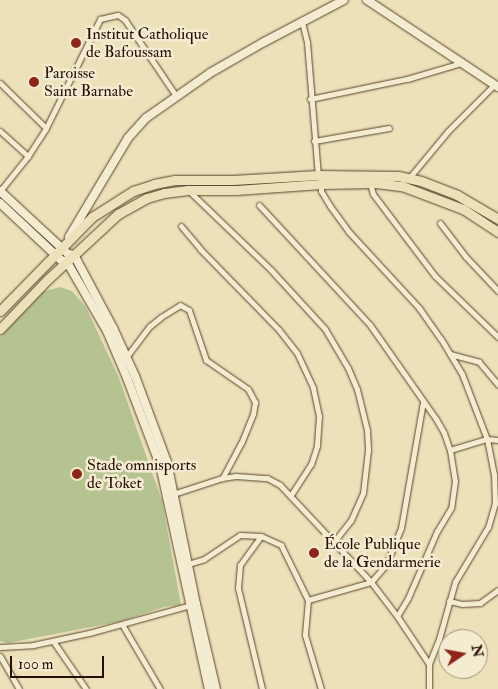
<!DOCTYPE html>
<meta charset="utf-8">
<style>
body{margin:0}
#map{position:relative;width:498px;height:689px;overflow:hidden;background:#ece1b8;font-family:"IM FELL Double Pica",serif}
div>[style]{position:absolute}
.green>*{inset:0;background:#b5c391}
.roads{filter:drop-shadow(0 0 1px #5a432e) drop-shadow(0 0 1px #5a432e)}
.street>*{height:5px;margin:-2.5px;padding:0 2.5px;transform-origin:2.5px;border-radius:2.5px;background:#f3ecd1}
.secondary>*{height:8px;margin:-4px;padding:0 4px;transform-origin:4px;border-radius:4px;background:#f3ecd1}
.primary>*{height:9px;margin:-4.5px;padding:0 4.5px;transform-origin:4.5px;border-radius:4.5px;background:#ece1b8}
.dots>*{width:14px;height:14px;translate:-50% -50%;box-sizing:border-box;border:2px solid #f3ecd1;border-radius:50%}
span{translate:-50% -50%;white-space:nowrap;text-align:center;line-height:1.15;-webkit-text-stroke:5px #f3ecd1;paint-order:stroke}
.poi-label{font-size:16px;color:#290e00}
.left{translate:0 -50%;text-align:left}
.north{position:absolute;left:438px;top:629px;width:50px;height:50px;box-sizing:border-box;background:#f3ecd1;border:1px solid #a2937d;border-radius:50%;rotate:78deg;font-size:14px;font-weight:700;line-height:20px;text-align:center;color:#290e00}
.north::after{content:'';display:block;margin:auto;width:18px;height:22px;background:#8f2418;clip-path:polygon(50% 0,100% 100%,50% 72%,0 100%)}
.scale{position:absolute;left:10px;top:656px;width:94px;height:22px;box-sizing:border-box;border:2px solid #290e00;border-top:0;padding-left:6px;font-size:15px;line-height:18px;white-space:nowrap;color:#290e00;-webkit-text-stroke:4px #f3ecd1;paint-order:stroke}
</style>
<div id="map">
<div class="green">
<div style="clip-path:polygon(60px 287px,72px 291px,86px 307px,119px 378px,162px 501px,181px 605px,164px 607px,122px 621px,8px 643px,0 641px,0 337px,42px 292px)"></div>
</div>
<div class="roads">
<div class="street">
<div style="left:302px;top:22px;width:21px;rotate:76deg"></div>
<div style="left:307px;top:42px;width:134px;rotate:85.3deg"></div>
<div style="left:0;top:83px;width:64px;rotate:44.4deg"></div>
<div style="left:310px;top:99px;width:99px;rotate:-11.7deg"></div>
<div style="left:407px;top:79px;width:56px;rotate:-16.5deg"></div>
<div style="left:0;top:131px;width:38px;rotate:42deg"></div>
<div style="left:314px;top:141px;width:76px;rotate:-9.8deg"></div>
<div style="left:409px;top:178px;width:61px;rotate:-50.3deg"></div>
<div style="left:448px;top:131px;width:66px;rotate:-45deg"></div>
<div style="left:370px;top:183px;width:11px;rotate:75deg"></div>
<div style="left:373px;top:194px;width:103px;rotate:52.9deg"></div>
<div style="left:435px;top:276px;width:88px;rotate:44.1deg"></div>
<div style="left:321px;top:184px;width:7px;rotate:90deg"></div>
<div style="left:321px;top:191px;width:17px;rotate:59deg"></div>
<div style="left:330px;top:206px;width:31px;rotate:54deg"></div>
<div style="left:348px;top:231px;width:105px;rotate:47.3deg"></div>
<div style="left:419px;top:308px;width:38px;rotate:55deg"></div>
<div style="left:441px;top:339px;width:41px;rotate:59deg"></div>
<div style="left:462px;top:374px;width:70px;rotate:69deg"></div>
<div style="left:487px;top:439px;width:36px;rotate:79deg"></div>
<div style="left:494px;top:474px;width:29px;rotate:88deg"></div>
<div style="left:495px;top:503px;width:25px;rotate:106deg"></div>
<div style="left:488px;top:527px;width:64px;rotate:121deg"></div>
<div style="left:455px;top:582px;width:59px;rotate:105.7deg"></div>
<div style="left:439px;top:639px;width:27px;rotate:112deg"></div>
<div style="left:188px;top:190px;width:115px;rotate:43.9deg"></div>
<div style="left:271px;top:270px;width:80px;rotate:47.5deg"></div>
<div style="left:325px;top:329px;width:45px;rotate:59.5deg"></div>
<div style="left:348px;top:368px;width:23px;rotate:67deg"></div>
<div style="left:357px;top:389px;width:42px;rotate:76.3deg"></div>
<div style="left:367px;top:430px;width:20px;rotate:87deg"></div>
<div style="left:368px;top:450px;width:43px;rotate:96.6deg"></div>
<div style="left:363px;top:493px;width:30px;rotate:114deg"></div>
<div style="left:351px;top:520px;width:28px;rotate:128deg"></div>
<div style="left:0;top:191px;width:45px;rotate:-51.3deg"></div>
<div style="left:28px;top:156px;width:33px;rotate:-57deg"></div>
<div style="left:46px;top:128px;width:122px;rotate:-63.6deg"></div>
<div style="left:100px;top:19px;width:18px;rotate:-13deg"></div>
<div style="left:118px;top:15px;width:9px;rotate:36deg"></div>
<div style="left:125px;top:20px;width:92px;rotate:56.1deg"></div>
<div style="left:259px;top:205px;width:163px;rotate:47.2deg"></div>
<div style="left:370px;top:325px;width:115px;rotate:54.9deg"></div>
<div style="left:436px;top:419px;width:16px;rotate:60deg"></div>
<div style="left:444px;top:433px;width:18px;rotate:71deg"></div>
<div style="left:450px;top:450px;width:31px;rotate:81deg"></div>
<div style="left:455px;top:481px;width:27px;rotate:98deg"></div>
<div style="left:451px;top:508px;width:27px;rotate:121deg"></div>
<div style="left:437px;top:531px;width:73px;rotate:113.4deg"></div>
<div style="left:408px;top:598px;width:21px;rotate:121deg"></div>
<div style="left:440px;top:223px;width:43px;rotate:52.6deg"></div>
<div style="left:466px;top:257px;width:47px;rotate:46.7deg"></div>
<div style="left:181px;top:226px;width:30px;rotate:50deg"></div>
<div style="left:200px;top:249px;width:113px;rotate:45.7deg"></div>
<div style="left:279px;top:330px;width:29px;rotate:52deg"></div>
<div style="left:297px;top:353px;width:38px;rotate:65deg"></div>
<div style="left:313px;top:388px;width:29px;rotate:78deg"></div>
<div style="left:319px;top:416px;width:30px;rotate:94deg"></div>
<div style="left:317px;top:446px;width:19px;rotate:108deg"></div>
<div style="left:311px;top:464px;width:37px;rotate:123deg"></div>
<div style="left:450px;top:354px;width:30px;rotate:15deg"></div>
<div style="left:479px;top:362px;width:30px;rotate:50deg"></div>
<div style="left:127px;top:356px;width:38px;rotate:-53deg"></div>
<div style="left:150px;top:326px;width:14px;rotate:-39deg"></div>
<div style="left:161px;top:317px;width:22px;rotate:-32deg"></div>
<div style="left:180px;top:305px;width:10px;rotate:29deg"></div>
<div style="left:189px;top:310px;width:53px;rotate:71.2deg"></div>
<div style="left:206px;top:360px;width:51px;rotate:34.6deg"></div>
<div style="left:248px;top:389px;width:15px;rotate:62deg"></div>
<div style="left:255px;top:402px;width:12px;rotate:99deg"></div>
<div style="left:253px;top:414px;width:31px;rotate:112deg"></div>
<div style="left:241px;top:443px;width:40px;rotate:118deg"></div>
<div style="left:450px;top:450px;width:39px;rotate:-17deg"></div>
<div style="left:487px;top:439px;width:11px;rotate:5deg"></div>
<div style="left:173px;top:494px;width:52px;rotate:-18.1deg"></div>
<div style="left:222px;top:478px;width:14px;rotate:-8deg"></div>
<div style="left:236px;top:476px;width:31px;rotate:4deg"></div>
<div style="left:267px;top:478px;width:15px;rotate:28deg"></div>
<div style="left:280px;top:485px;width:133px;rotate:46.8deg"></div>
<div style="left:371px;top:582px;width:43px;rotate:52.6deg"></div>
<div style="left:397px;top:616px;width:58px;rotate:56.3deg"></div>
<div style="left:429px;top:664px;width:25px;rotate:90deg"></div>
<div style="left:261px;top:536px;width:36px;rotate:126deg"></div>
<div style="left:240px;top:565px;width:23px;rotate:95deg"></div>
<div style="left:238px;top:588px;width:104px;rotate:76.6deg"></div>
<div style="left:188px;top:564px;width:17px;rotate:-17deg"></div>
<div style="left:204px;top:559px;width:43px;rotate:-33.7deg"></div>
<div style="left:240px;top:535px;width:21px;rotate:3deg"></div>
<div style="left:261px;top:536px;width:22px;rotate:24deg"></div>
<div style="left:281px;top:545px;width:61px;rotate:63.9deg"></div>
<div style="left:308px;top:600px;width:66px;rotate:-15.9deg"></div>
<div style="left:371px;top:582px;width:23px;rotate:-49deg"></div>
<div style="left:386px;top:565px;width:40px;rotate:-68deg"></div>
<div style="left:401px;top:528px;width:128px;rotate:-80.1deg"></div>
<div style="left:308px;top:600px;width:35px;rotate:95deg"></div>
<div style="left:305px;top:635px;width:56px;rotate:73.5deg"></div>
<div style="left:449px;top:601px;width:13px;rotate:13deg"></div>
<div style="left:462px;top:604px;width:18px;rotate:-3deg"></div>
<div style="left:480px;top:603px;width:22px;rotate:-36deg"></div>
<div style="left:123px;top:626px;width:73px;rotate:59.6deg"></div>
<div style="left:53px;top:641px;width:58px;rotate:55.5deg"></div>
<div style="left:0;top:647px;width:33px;rotate:-3deg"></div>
<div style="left:33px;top:645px;width:57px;rotate:-12.1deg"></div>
<div style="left:89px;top:633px;width:106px;rotate:-15.4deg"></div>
<div style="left:0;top:656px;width:38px;rotate:60deg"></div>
</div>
<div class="secondary">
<div style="left:367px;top:0;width:157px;rotate:33.6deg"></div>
<div style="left:0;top:191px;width:93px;rotate:42.8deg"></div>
<div style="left:68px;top:254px;width:6px;rotate:9deg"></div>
<div style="left:74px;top:255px;width:83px;rotate:61.9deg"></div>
<div style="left:113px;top:328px;width:53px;rotate:65.4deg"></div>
<div style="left:135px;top:376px;width:92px;rotate:69.6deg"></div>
<div style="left:167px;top:462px;width:145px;rotate:78.5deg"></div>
<div style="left:196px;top:604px;width:87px;rotate:76.8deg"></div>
<div style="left:0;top:203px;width:83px;rotate:43.1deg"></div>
<div style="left:61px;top:260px;width:6px;rotate:18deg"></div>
<div style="left:67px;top:262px;width:80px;rotate:59.9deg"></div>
<div style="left:107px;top:331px;width:51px;rotate:66.9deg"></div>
<div style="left:127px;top:378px;width:93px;rotate:69.2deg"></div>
<div style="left:160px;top:465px;width:229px;rotate:77.7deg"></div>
<div style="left:69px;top:237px;width:115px;rotate:-59.2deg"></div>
<div style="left:128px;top:138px;width:27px;rotate:-48deg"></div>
<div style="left:146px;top:118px;width:78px;rotate:-35.1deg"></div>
<div style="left:210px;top:73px;width:62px;rotate:-29.9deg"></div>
<div style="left:264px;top:42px;width:90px;rotate:-27.7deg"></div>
</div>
<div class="primary">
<div style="left:0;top:311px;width:132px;rotate:-45.6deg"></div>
<div style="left:92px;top:217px;width:49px;rotate:-32.4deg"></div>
<div style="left:133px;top:191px;width:22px;rotate:-18deg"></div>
<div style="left:154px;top:184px;width:21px;rotate:-11deg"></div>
<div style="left:175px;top:180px;width:58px"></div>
<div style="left:233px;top:180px;width:85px;rotate:-3.4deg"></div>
<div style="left:318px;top:175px;width:80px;rotate:0.7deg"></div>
<div style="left:398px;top:176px;width:24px;rotate:12deg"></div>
<div style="left:421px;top:181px;width:39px;rotate:21deg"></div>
<div style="left:457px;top:195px;width:48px;rotate:30.3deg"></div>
<div style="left:0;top:329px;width:69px;rotate:-46.2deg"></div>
<div style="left:48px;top:279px;width:96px;rotate:-42.9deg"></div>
<div style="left:118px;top:214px;width:33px;rotate:-29deg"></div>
<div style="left:147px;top:198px;width:18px;rotate:-16deg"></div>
<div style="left:164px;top:193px;width:24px;rotate:-7deg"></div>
<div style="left:188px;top:190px;width:48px"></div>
<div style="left:236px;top:190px;width:85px;rotate:-4deg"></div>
<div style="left:321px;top:184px;width:55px;rotate:-1deg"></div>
<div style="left:376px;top:183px;width:26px;rotate:7deg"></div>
<div style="left:402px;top:186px;width:65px;rotate:20.7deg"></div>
<div style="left:463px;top:209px;width:42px;rotate:33.3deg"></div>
</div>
</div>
<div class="dots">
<div style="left:76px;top:43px;background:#8f2418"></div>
<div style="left:34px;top:82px;background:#8f2418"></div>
<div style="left:77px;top:474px;background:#8f2418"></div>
<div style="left:314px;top:553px;background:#8f2418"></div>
</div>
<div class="poi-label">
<span class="left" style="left:86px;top:43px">Institut Catholique<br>de Bafoussam</span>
<span class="left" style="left:44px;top:82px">Paroisse<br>Saint Barnabe</span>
<span class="left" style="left:87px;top:474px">Stade omnisports<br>de Toket</span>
<span class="left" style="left:324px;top:553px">École Publique<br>de la Gendarmerie</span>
</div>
<div class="north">N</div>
<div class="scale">100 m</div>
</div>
